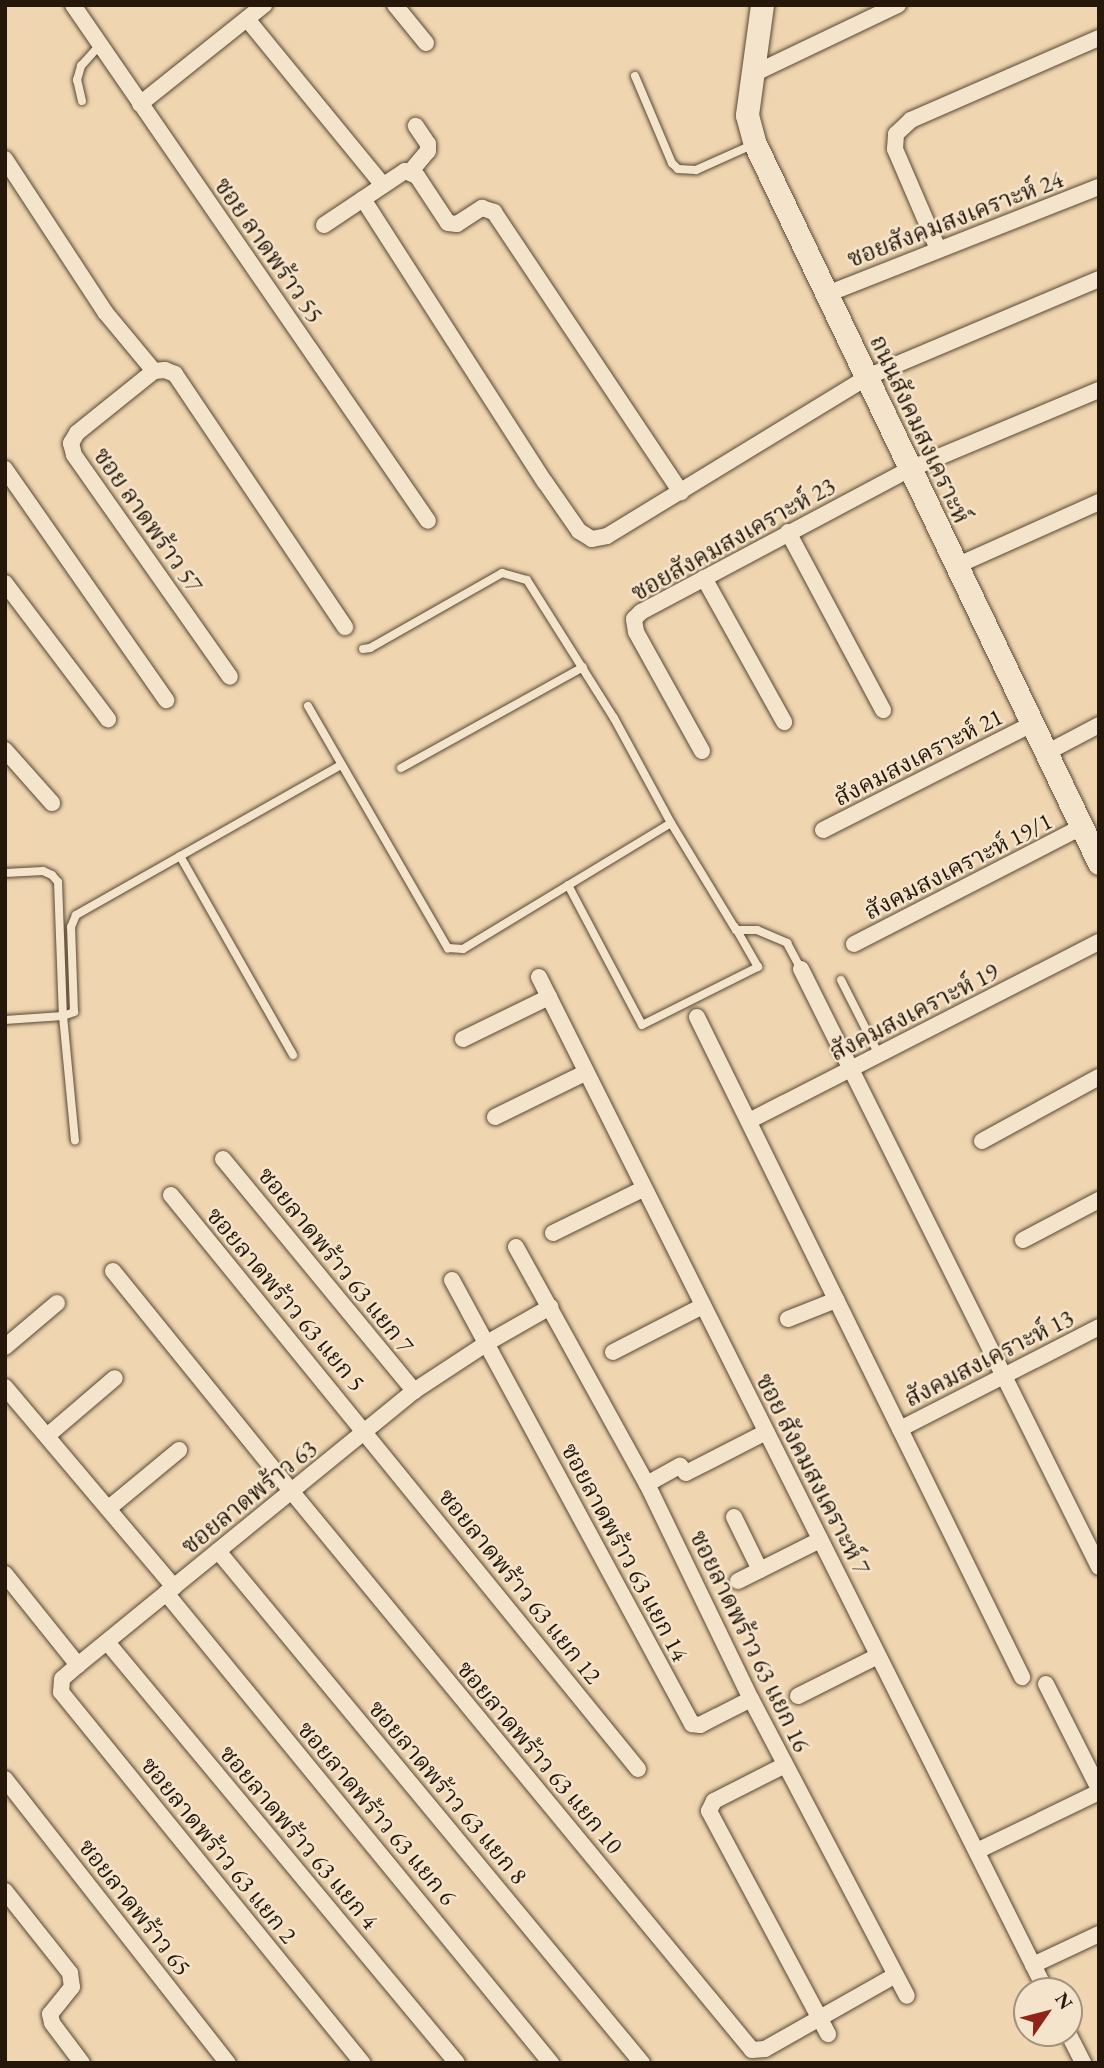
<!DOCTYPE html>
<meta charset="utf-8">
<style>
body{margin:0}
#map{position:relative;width:1104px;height:2068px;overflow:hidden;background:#f0d6b0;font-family:"EB Garamond","Noto Serif Thai",serif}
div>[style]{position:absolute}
.roads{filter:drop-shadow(0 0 2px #584834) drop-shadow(0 0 2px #584834)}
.lane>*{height:8px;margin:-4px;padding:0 4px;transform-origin:4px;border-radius:4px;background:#f5e4cc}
.street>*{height:16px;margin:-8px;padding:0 8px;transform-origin:8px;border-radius:8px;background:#f5e4cc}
.secondary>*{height:23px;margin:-11.5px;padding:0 11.5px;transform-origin:11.5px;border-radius:11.5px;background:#f5e4cc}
span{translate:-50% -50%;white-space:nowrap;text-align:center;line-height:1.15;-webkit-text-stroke:5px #f5e4cc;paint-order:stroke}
.street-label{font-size:24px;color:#25180a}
.frame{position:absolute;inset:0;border:7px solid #25180a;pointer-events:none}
.north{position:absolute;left:1013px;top:1977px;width:70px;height:70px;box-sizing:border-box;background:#f5e4cc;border:2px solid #a2927e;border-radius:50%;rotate:55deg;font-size:19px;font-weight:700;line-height:28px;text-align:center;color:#25180a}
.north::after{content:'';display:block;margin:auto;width:24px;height:32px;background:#8f2418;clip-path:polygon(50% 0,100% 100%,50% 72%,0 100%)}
</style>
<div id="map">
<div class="roads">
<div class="lane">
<div style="left:635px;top:76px;width:95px;rotate:67deg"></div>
<div style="left:672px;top:163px;width:8px;rotate:45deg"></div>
<div style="left:678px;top:169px;width:18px;rotate:3deg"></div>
<div style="left:696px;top:170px;width:61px;rotate:-24.1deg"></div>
<div style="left:82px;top:101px;width:22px;rotate:-103deg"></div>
<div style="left:77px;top:80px;width:15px;rotate:-74deg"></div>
<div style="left:81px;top:66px;width:28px;rotate:-48deg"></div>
<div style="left:363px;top:649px;width:7px;rotate:-8deg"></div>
<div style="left:370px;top:648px;width:152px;rotate:-29.6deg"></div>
<div style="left:502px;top:573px;width:26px;rotate:16deg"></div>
<div style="left:527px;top:580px;width:163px;rotate:57.8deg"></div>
<div style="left:614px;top:718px;width:119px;rotate:61.5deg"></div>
<div style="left:671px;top:823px;width:125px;rotate:58.7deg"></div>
<div style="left:736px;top:930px;width:21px"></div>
<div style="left:757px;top:930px;width:33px;rotate:23deg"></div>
<div style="left:787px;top:943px;width:30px;rotate:62deg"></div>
<div style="left:308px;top:706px;width:280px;rotate:60deg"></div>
<div style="left:448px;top:948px;width:15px;rotate:4deg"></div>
<div style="left:463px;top:949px;width:243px;rotate:-31.2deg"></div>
<div style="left:401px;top:768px;width:208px;rotate:-29deg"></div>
<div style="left:180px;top:856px;width:229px;rotate:60.4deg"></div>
<div style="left:5px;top:873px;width:38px;rotate:-3deg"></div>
<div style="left:43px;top:871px;width:10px;rotate:24deg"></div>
<div style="left:52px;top:875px;width:9px;rotate:49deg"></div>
<div style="left:58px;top:882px;width:134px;rotate:87.9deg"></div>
<div style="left:63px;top:1016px;width:125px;rotate:84.5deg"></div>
<div style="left:568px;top:885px;width:158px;rotate:62.1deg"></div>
<div style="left:642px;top:1025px;width:130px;rotate:-26.6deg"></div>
<div style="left:758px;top:967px;width:46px;rotate:-119.9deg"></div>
<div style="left:841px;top:980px;width:84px;rotate:63.1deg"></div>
<div style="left:5px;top:1020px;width:58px;rotate:-3.9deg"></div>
<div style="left:63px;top:1016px;width:12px;rotate:-20deg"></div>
<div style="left:74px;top:1012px;width:85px;rotate:-92deg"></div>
<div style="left:71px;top:927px;width:13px;rotate:-67deg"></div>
<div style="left:76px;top:915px;width:305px;rotate:-29.5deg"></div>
</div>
<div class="street">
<div style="left:73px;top:5px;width:626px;rotate:55.47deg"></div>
<div style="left:395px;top:5px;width:49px;rotate:50.8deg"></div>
<div style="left:247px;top:19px;width:215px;rotate:50.7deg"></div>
<div style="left:751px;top:75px;width:163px;rotate:-25.5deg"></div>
<div style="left:140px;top:104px;width:159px;rotate:-38.6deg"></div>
<div style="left:5px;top:159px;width:183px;rotate:56.8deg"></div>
<div style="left:105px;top:312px;width:77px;rotate:50.3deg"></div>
<div style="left:154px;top:371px;width:11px;rotate:-5deg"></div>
<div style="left:165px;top:370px;width:11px;rotate:22deg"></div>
<div style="left:175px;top:374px;width:305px;rotate:56.1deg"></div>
<div style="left:411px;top:171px;width:26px;rotate:-50deg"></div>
<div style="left:428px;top:151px;width:7px;rotate:-90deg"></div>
<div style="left:428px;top:144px;width:22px;rotate:-124deg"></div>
<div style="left:363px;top:199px;width:336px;rotate:57.3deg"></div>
<div style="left:545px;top:482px;width:60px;rotate:55.2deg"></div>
<div style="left:579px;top:531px;width:15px;rotate:32deg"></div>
<div style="left:592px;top:539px;width:15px;rotate:-11deg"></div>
<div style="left:607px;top:536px;width:305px;rotate:-31.4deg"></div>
<div style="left:867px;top:377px;width:252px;rotate:-22.9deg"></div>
<div style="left:324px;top:225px;width:97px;rotate:-33.7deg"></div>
<div style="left:405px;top:171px;width:13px;rotate:23deg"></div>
<div style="left:417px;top:176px;width:56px;rotate:56.6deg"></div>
<div style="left:448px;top:223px;width:9px;rotate:6deg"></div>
<div style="left:457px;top:224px;width:30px;rotate:-33deg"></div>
<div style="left:482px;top:208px;width:13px;rotate:18deg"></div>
<div style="left:494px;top:212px;width:337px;rotate:56.3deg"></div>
<div style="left:938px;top:249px;width:109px;rotate:-113.3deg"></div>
<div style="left:895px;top:149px;width:15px;rotate:-86deg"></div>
<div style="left:896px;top:134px;width:21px;rotate:-43deg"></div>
<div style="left:911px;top:120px;width:205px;rotate:-23.6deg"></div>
<div style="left:827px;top:294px;width:292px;rotate:-21.5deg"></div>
<div style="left:154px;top:371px;width:99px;rotate:141.2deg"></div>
<div style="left:77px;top:433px;width:12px;rotate:121deg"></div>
<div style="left:71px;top:443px;width:12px;rotate:76deg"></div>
<div style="left:74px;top:455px;width:271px;rotate:54.9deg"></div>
<div style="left:5px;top:469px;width:282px;rotate:55.1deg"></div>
<div style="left:788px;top:532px;width:202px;rotate:61.9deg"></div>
<div style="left:956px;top:566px;width:157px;rotate:-24.1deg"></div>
<div style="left:704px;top:578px;width:165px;rotate:60.9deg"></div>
<div style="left:5px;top:583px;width:171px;rotate:52.9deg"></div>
<div style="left:5px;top:750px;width:71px;rotate:48.4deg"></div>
<div style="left:702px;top:751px;width:136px;rotate:-119deg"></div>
<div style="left:636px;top:632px;width:13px;rotate:-99deg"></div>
<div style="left:634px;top:619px;width:10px;rotate:-45deg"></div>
<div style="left:641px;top:612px;width:305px;rotate:-28deg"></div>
<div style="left:910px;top:469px;width:205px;rotate:-22.7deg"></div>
<div style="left:1046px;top:753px;width:60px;rotate:-27.8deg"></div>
<div style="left:823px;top:830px;width:234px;rotate:-26.9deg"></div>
<div style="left:854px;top:944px;width:256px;rotate:-27.2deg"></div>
<div style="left:801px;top:969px;width:668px;rotate:63.51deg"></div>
<div style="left:539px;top:977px;width:1134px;rotate:63.43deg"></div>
<div style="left:697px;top:1017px;width:736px;rotate:63.78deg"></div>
<div style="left:463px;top:1039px;width:96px;rotate:-26deg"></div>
<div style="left:495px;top:1117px;width:100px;rotate:-26.1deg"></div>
<div style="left:749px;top:1121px;width:393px;rotate:-27.1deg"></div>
<div style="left:982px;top:1141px;width:133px;rotate:-28.7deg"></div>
<div style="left:223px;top:1159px;width:301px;rotate:50.5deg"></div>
<div style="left:171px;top:1195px;width:740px;rotate:50.87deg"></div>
<div style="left:553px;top:1233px;width:100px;rotate:-26.1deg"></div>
<div style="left:1023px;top:1240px;width:86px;rotate:-27.8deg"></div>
<div style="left:516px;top:1247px;width:271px;rotate:61.1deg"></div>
<div style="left:647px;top:1484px;width:239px;rotate:64.2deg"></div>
<div style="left:751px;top:1699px;width:335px;rotate:62.3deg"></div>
<div style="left:113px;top:1271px;width:284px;rotate:51deg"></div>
<div style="left:292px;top:1492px;width:723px;rotate:50.5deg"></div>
<div style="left:752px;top:2050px;width:13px;rotate:-4deg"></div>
<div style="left:765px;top:2049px;width:150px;rotate:-29.5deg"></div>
<div style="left:452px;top:1280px;width:505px;rotate:61.61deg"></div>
<div style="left:692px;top:1724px;width:8px;rotate:7deg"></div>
<div style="left:700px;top:1725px;width:57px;rotate:-27deg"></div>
<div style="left:788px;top:1319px;width:52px;rotate:-21.6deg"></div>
<div style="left:5px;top:1347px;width:68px;rotate:-40.2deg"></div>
<div style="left:613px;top:1352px;width:101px;rotate:-27.1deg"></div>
<div style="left:5px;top:1387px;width:262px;rotate:49.8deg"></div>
<div style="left:900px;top:1429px;width:224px;rotate:-27.1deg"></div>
<div style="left:47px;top:1436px;width:89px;rotate:-40.5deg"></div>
<div style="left:647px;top:1484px;width:38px;rotate:-29deg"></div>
<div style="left:680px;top:1466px;width:9px;rotate:49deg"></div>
<div style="left:686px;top:1473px;width:90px;rotate:-27.1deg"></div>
<div style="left:109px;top:1508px;width:91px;rotate:-39.6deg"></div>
<div style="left:734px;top:1517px;width:59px;rotate:63.9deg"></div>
<div style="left:218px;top:1551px;width:665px;rotate:50.37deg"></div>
<div style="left:5px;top:1574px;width:117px;rotate:51.3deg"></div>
<div style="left:78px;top:1665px;width:434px;rotate:-39.2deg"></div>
<div style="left:414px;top:1391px;width:87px;rotate:-33.3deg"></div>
<div style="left:487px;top:1343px;width:73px;rotate:-29.7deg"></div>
<div style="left:738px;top:1581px;width:92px;rotate:-26.6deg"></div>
<div style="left:166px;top:1593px;width:608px;rotate:50.68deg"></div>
<div style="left:107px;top:1642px;width:547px;rotate:50.26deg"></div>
<div style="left:78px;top:1665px;width:21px;rotate:139deg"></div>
<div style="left:62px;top:1679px;width:13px;rotate:94deg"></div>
<div style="left:61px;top:1692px;width:478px;rotate:50.9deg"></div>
<div style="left:1046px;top:1684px;width:118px;rotate:63.2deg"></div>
<div style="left:798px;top:1696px;width:89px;rotate:-26.6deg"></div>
<div style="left:785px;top:1765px;width:80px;rotate:153.1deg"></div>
<div style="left:714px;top:1801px;width:11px;rotate:117deg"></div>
<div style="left:709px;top:1811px;width:253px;rotate:61.9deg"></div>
<div style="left:5px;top:1779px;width:361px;rotate:51.9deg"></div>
<div style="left:977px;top:1851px;width:136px;rotate:-25.8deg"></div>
<div style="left:5px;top:1891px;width:105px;rotate:51.6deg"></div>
<div style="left:70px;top:1973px;width:14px;rotate:82deg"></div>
<div style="left:72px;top:1987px;width:35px;rotate:129deg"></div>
<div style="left:50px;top:2014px;width:9px;rotate:77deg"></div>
<div style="left:52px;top:2023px;width:50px;rotate:53.1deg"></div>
<div style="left:1033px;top:1965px;width:73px;rotate:-25.2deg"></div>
<div style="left:1068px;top:2033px;width:34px;rotate:63deg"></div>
</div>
<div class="secondary">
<div style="left:762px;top:5px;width:111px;rotate:97.8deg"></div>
<div style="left:747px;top:115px;width:30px;rotate:75deg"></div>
<div style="left:755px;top:144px;width:797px;rotate:64.43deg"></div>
</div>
</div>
<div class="street-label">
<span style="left:955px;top:219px;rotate:-21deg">ซอยสังคมสงเคราะห์ 24</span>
<span style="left:269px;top:250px;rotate:55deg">ซอย ลาดพร้าว 55</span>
<span style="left:920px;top:429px;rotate:65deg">ถนนสังคมสงเคราะห์</span>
<span style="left:148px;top:520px;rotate:55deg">ซอย ลาดพร้าว 57</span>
<span style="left:733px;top:539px;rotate:-29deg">ซอยสังคมสงเคราะห์ 23</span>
<span style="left:918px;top:757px;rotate:-27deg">สังคมสงเคราะห์ 21</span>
<span style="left:958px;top:866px;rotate:-27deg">สังคมสงเคราะห์ 19/1</span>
<span style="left:914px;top:1012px;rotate:-27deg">สังคมสงเคราะห์ 19</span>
<span style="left:336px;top:1260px;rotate:51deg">ซอยลาดพร้าว 63 แยก 7</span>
<span style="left:286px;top:1299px;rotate:50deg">ซอยลาดพร้าว 63 แยก 5</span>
<span style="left:989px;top:1358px;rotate:-27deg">สังคมสงเคราะห์ 13</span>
<span style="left:813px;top:1474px;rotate:63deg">ซอย สังคมสงเคราะห์ 7</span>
<span style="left:249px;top:1497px;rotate:-39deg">ซอยลาดพร้าว 63</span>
<span style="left:625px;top:1552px;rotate:62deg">ซอยลาดพร้าว 63 แยก 14</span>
<span style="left:520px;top:1586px;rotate:51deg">ซอยลาดพร้าว 63 แยก 12</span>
<span style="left:750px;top:1641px;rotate:64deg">ซอยลาดพร้าว 63 แยก 16</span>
<span style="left:540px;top:1757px;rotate:50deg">ซอยลาดพร้าว 63 แยก 10</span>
<span style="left:448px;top:1792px;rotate:50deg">ซอยลาดพร้าว 63 แยก 8</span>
<span style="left:377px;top:1813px;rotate:50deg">ซอยลาดพร้าว 63 แยก 6</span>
<span style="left:299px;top:1837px;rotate:50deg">ซอยลาดพร้าว 63 แยก 4</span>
<span style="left:219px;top:1850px;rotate:51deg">ซอยลาดพร้าว 63 แยก 2</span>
<span style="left:135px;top:1907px;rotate:52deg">ซอยลาดพร้าว 65</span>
</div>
<div class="frame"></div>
<div class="north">N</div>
</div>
